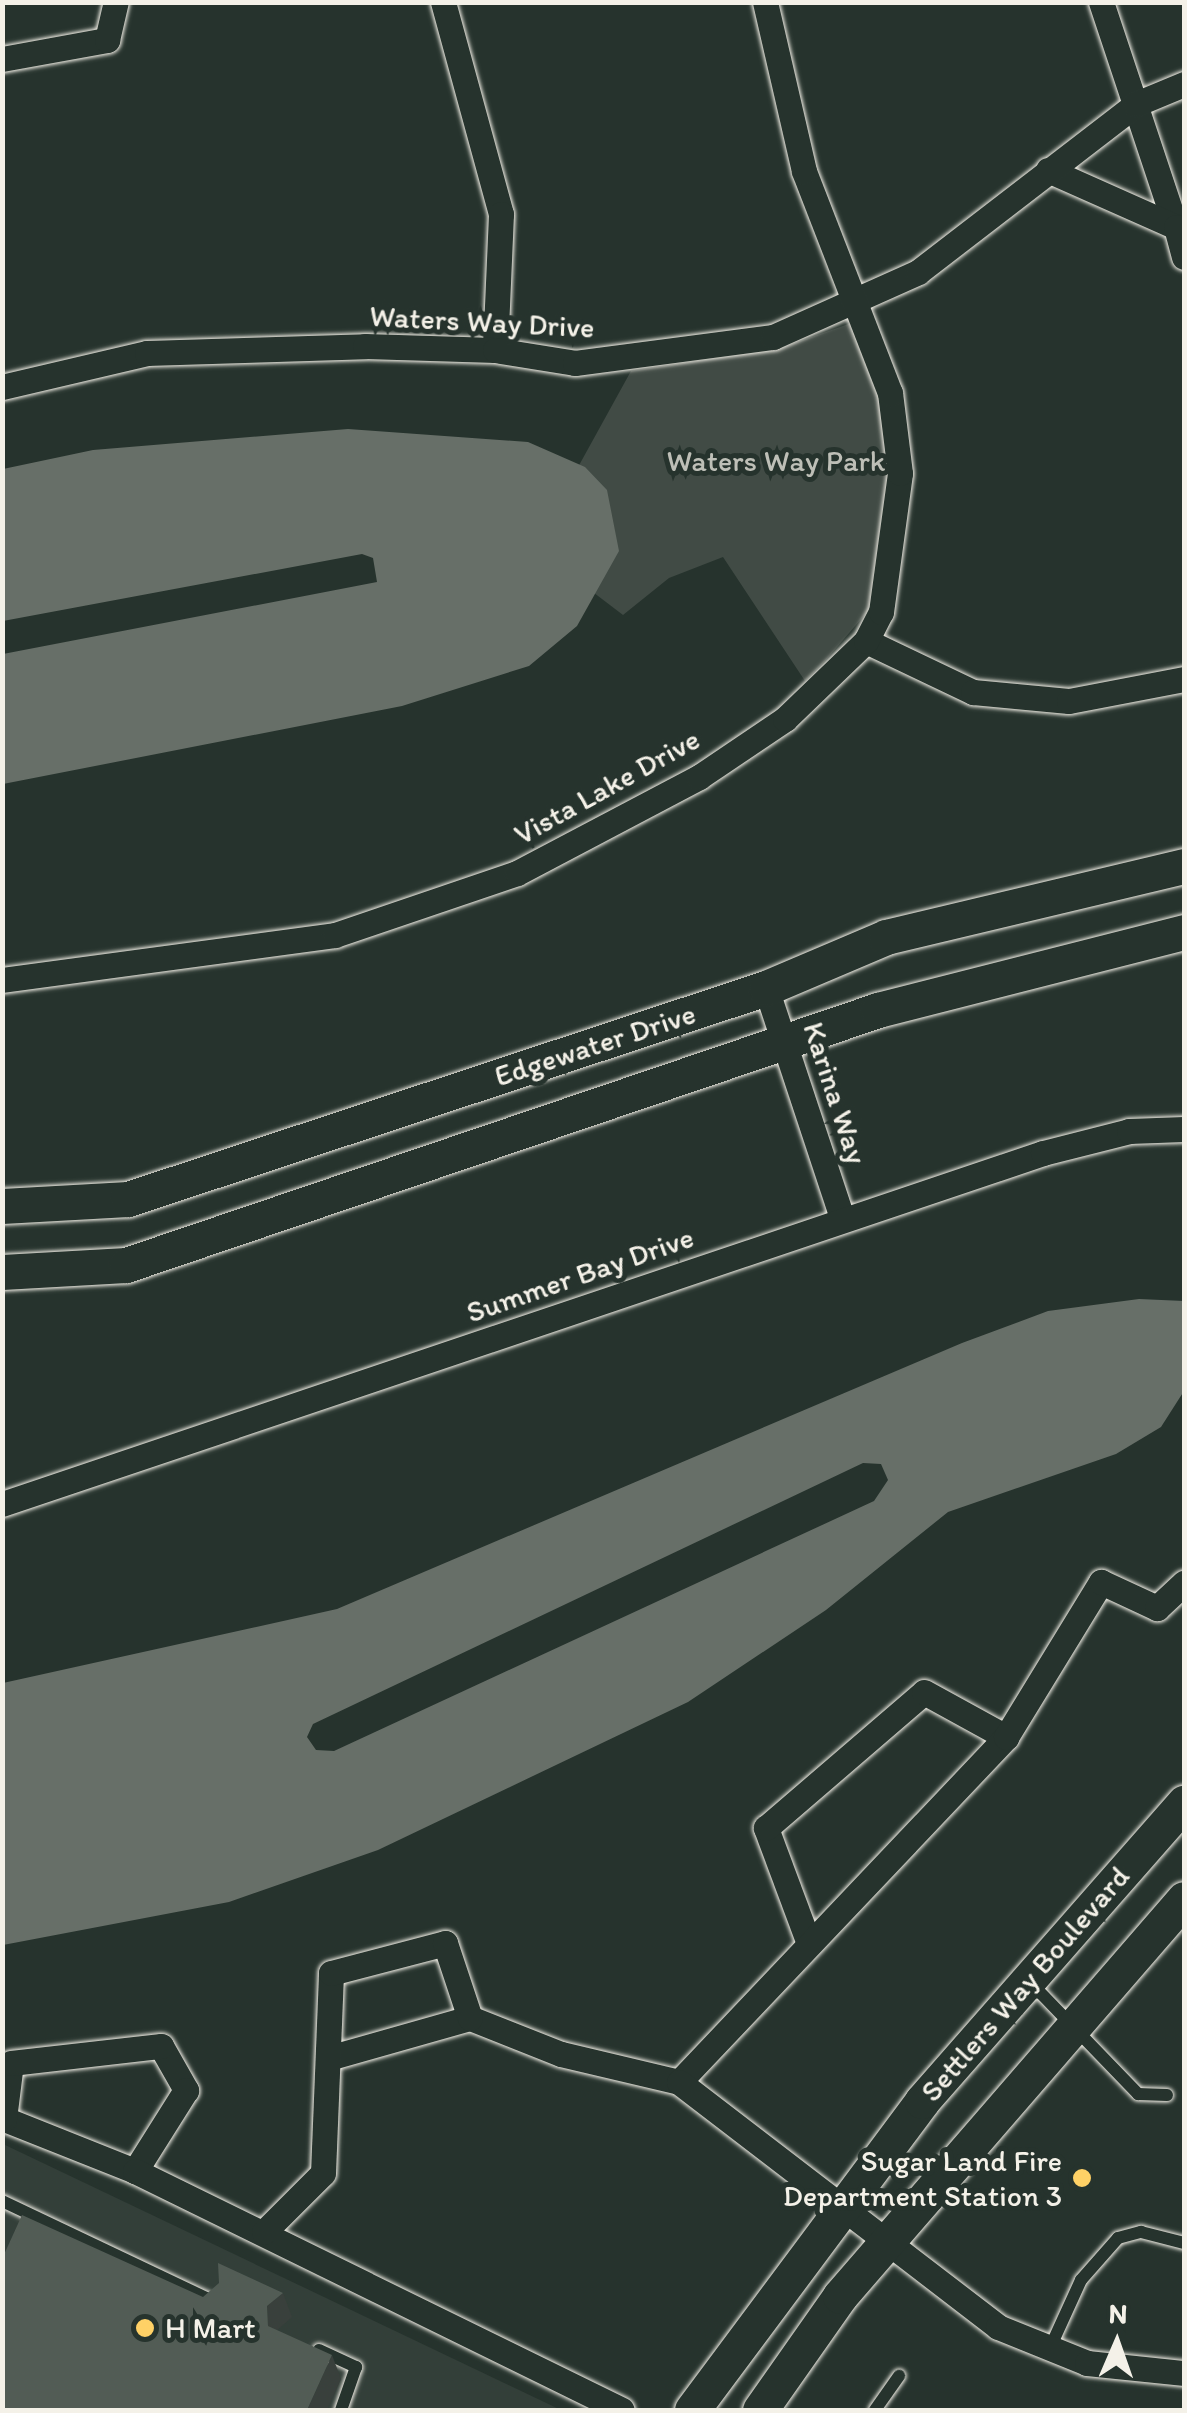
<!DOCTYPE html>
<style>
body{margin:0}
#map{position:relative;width:1187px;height:2413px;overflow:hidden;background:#26332d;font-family:Itim,sans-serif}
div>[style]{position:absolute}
.built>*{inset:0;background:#333f39}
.green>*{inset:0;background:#414b45}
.water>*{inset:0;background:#676f68}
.roads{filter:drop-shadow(0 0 2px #f4f1e8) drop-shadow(0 0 2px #f4f1e8)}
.lane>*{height:12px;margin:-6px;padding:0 6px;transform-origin:6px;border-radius:6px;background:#26332d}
.street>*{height:25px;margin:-12.5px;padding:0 12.5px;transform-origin:12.5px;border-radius:12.5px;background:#26332d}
.secondary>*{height:35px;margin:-17.5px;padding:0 17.5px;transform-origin:17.5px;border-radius:17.5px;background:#26332d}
.shaded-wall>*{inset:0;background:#39403c}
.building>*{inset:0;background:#525c55}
.dots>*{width:28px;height:28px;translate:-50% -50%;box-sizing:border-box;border:5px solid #26332d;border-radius:50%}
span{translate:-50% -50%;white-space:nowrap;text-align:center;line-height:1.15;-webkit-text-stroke:10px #26332d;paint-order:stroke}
.street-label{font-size:30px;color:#f4f1e8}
.park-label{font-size:30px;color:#bebfb7}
.poi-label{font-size:30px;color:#f4f1e8}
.right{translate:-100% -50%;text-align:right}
.left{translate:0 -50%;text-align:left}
.frame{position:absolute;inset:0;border:5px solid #f4f1e8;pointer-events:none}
.north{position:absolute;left:1067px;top:2293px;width:100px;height:100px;-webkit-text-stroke:8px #26332d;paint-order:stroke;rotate:2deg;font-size:28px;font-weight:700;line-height:40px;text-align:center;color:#f4f1e8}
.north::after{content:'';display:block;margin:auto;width:35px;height:45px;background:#f4f1e8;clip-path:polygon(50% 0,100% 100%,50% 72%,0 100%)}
</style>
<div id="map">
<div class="built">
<div style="clip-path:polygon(3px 2144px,561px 2410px,3px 2410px)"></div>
</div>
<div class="green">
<div style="clip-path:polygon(854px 322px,880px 401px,887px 478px,868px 611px,825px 661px,805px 681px,723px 557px,669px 578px,623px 615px,581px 583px,572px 478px,631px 371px,778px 349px)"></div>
</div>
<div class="water">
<div style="clip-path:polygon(348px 429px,528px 442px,585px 467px,607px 490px,619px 551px,577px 626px,529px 666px,402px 706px,3px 784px,3px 654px,377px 582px,373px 558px,362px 554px,3px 621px,3px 469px,93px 450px)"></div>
<div style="clip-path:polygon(evenodd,1139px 1299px,1184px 1301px,1184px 1391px,1161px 1427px,1116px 1454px,948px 1512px,826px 1610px,688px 1702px,378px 1850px,229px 1902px,3px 1945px,3px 1683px,337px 1609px,962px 1343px,1048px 1311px,1139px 1299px,863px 1463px,881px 1464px,888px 1480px,874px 1501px,334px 1751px,316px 1750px,307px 1737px,313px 1724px,863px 1463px)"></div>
</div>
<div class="roads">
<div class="lane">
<div style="left:1030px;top:1982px;width:156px;rotate:46deg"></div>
<div style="left:1138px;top:2094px;width:29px;rotate:2deg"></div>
<div style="left:2px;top:2201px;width:238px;rotate:25.4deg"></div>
<div style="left:1050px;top:2348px;width:75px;rotate:-65.5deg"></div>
<div style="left:1081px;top:2280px;width:56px;rotate:-48.6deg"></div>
<div style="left:1118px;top:2238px;width:24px;rotate:-15deg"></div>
<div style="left:1141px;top:2232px;width:44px;rotate:14.3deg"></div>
<div style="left:319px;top:2350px;width:41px;rotate:24.7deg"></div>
<div style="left:356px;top:2367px;width:46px;rotate:109.2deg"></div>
<div style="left:875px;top:2410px;width:42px;rotate:-54.8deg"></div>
</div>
<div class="street">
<div style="left:443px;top:2px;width:220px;rotate:74.7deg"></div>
<div style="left:501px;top:214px;width:136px;rotate:92.5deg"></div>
<div style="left:1101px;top:2px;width:237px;rotate:71.6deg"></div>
<div style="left:2px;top:59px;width:107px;rotate:-10.3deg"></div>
<div style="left:107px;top:40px;width:39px;rotate:-77deg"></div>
<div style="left:1048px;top:170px;width:140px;rotate:24deg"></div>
<div style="left:1176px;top:227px;width:31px;rotate:75deg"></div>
<div style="left:2px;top:387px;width:149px;rotate:-13.2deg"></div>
<div style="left:147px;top:353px;width:218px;rotate:-1.8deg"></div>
<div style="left:365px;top:346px;width:130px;rotate:1.8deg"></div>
<div style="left:495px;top:350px;width:81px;rotate:9.2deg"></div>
<div style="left:575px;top:363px;width:200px;rotate:-7.5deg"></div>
<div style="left:773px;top:337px;width:159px;rotate:-24.1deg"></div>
<div style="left:918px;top:272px;width:275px;rotate:-37.6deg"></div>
<div style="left:1136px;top:104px;width:52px;rotate:-22.6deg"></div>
<div style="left:866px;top:641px;width:119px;rotate:25.5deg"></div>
<div style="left:973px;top:692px;width:96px;rotate:5.4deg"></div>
<div style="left:1069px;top:701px;width:117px;rotate:-10.8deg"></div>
<div style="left:2px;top:980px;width:336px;rotate:-7.7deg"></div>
<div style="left:335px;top:935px;width:192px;rotate:-18.8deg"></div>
<div style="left:517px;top:873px;width:206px;rotate:-27.8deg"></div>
<div style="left:699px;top:777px;width:104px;rotate:-34deg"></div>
<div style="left:785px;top:719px;width:112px;rotate:-43.9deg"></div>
<div style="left:866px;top:641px;width:33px;rotate:-63deg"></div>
<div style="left:881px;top:612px;width:140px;rotate:-82.2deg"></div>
<div style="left:900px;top:473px;width:81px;rotate:-97.1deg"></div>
<div style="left:890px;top:393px;width:238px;rotate:-111.2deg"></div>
<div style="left:804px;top:171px;width:173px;rotate:-103deg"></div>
<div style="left:766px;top:988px;width:242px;rotate:71.7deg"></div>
<div style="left:2px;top:1504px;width:1099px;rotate:-18.63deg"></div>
<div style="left:1043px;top:1153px;width:89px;rotate:-14.3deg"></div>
<div style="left:1129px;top:1131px;width:55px;rotate:-2.1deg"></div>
<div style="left:808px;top:1941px;width:121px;rotate:-110.4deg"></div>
<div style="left:766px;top:1828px;width:208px;rotate:-40.7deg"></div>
<div style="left:924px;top:1692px;width:94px;rotate:28.8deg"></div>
<div style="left:161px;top:2046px;width:51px;rotate:60.4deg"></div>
<div style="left:186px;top:2090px;width:96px;rotate:122.2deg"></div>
<div style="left:135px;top:2171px;width:141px;rotate:-158.3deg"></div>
<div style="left:4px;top:2119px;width:56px;rotate:-82.9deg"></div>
<div style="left:11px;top:2063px;width:151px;rotate:-6.5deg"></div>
<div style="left:332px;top:2057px;width:143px;rotate:-15.8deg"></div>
<div style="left:470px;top:2018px;width:98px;rotate:21.6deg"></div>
<div style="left:561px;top:2054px;width:121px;rotate:13.3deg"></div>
<div style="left:679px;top:2082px;width:475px;rotate:-46.5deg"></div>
<div style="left:1006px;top:1737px;width:182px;rotate:-58.5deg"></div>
<div style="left:1101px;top:1582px;width:62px;rotate:24.9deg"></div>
<div style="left:1157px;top:1608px;width:37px;rotate:-43deg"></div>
<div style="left:679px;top:2082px;width:402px;rotate:37.5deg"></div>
<div style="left:998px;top:2327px;width:96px;rotate:22deg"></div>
<div style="left:1087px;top:2363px;width:98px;rotate:5.9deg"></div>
<div style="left:135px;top:2171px;width:542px;rotate:26.14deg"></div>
<div style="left:264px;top:2232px;width:83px;rotate:-45deg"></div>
<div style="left:323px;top:2173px;width:200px;rotate:-87.7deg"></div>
<div style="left:331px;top:1973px;width:118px;rotate:-14.7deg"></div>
<div style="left:445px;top:1943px;width:79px;rotate:71.6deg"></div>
</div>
<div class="secondary">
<div style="left:2px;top:1206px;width:126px;rotate:-3.2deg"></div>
<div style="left:128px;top:1199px;width:672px;rotate:-18.3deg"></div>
<div style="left:766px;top:988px;width:130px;rotate:-23deg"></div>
<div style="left:886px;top:937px;width:306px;rotate:-13.4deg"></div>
<div style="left:2px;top:1272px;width:124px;rotate:-3.2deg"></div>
<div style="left:126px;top:1265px;width:794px;rotate:-18.73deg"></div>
<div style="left:878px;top:1010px;width:316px;rotate:-14.3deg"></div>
<div style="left:692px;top:2410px;width:385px;rotate:-53.3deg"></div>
<div style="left:922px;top:2101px;width:397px;rotate:-48.7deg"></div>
<div style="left:760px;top:2410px;width:139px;rotate:-54.9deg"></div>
<div style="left:840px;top:2296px;width:525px;rotate:-49.09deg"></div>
</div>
</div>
<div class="shaded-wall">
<div style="clip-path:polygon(283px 2293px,292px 2317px,276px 2331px,268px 2326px,267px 2306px)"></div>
<div style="clip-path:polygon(332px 2355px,341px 2379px,327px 2410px,307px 2410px)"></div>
</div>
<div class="building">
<div style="clip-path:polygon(22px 2215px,203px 2297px,219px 2283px,218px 2263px,283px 2293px,267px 2306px,268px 2326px,332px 2355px,307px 2410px,2px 2410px,2px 2259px)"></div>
</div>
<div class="dots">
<div style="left:1082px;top:2178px;background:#ffd166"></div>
<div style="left:145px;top:2328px;background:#ffd166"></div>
</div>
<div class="street-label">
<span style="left:482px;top:322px;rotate:3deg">Waters Way Drive</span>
<span style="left:607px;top:787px;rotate:-29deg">Vista Lake Drive</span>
<span style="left:595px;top:1045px;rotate:-18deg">Edgewater Drive</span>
<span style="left:835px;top:1093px;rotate:72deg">Karina Way</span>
<span style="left:580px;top:1275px;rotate:-19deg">Summer Bay Drive</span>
<span style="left:1025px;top:1984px;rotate:-49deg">Settlers Way Boulevard</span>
</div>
<div class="park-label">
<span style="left:776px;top:461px">Waters Way Park</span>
</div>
<div class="poi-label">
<span class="right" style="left:1062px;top:2178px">Sugar Land Fire<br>Department Station 3</span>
<span class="left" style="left:165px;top:2328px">H Mart</span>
</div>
<div class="frame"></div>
<div class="north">N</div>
</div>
